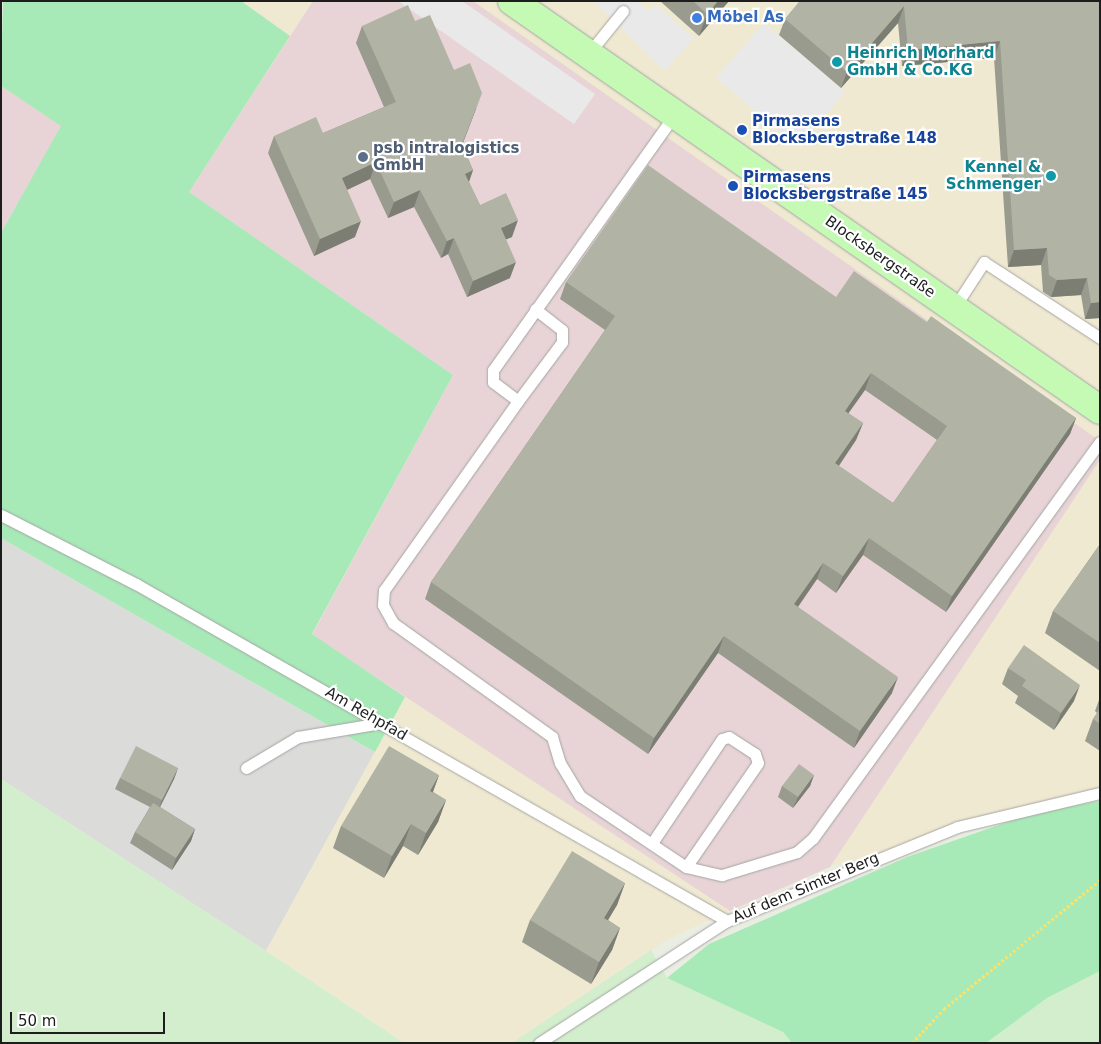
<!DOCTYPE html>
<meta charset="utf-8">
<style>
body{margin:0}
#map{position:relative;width:1101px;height:1044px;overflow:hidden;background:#eaeee2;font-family:"DejaVu Sans",sans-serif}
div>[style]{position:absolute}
.residential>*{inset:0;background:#dbdbda}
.commercial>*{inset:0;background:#f0e9d1}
.industrial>*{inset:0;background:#e8d4d6}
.farmland>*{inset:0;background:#d3eecd}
.grass>*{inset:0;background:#a7eab7}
.parking>*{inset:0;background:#e9e9e9}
.path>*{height:3px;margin-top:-1.5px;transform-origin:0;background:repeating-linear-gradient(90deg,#fce266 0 2.5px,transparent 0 5px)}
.roads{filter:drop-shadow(0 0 1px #a4a4a4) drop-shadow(0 0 1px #a4a4a4)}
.lane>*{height:11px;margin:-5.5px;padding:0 5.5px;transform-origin:5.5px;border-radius:5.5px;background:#fff}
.secondary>*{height:28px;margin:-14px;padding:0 14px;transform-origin:14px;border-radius:14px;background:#c4fab4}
.wall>*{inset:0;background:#989b8e}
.shaded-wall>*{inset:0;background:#7c7e74}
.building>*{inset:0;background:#b1b4a5}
.dots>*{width:14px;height:14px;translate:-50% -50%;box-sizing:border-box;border:2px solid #fff;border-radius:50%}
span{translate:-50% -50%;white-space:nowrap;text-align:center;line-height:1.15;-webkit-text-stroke:4.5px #fff;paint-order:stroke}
.shop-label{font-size:15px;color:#366cbe;font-weight:700}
.left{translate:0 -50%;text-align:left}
.culture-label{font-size:15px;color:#0d838f;font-weight:700}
.right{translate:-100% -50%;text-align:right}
.transit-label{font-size:15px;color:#164399;font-weight:700}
.service-label{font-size:15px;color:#4e5e75;font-weight:700}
.street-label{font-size:15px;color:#1d1d1d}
.frame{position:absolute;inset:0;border:2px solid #1d1d1d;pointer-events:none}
.scale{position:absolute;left:10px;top:1012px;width:155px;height:22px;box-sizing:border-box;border:2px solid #1d1d1d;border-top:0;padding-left:6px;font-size:15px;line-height:18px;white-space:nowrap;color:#1d1d1d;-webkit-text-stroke:4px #fff;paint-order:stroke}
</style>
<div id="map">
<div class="residential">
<div style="clip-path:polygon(1px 538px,375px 752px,266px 951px,1px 779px)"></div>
</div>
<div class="commercial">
<div style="clip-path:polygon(241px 1px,1100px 1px,1100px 801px,1030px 814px,830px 867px,670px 938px,512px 1043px,404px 1043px,266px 951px,405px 697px,312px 635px,453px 375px,189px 192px,290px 36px)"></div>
</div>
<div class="industrial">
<div style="clip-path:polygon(313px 1px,473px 1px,1100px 441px,1100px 460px,830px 867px,730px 911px,312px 635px,453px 375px,189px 192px)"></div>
<div style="clip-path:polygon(1px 86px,62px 126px,1px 233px)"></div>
</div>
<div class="farmland">
<div style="clip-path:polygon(1px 779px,266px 951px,404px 1043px,1px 1043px)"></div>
<div style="clip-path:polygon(651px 950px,667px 978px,783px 1032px,792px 1043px,512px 1043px)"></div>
<div style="clip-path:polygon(1100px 971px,1100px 1043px,986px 1043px,1047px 998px)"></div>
</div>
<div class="grass">
<div style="clip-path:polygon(3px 1px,241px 1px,290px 36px,189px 192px,453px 375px,312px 634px,405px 697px,375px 752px,1px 538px,1px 233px,61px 126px,1px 86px)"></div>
<div style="clip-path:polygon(1100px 801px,1100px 971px,1047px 998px,986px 1043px,792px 1043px,783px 1032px,667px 978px,709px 944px,907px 857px,1030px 814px)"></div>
</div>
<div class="parking">
<div style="clip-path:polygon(398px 1px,462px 1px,595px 94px,574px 124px)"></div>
<div style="clip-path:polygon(593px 1px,638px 1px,649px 11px,655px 4px,694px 38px,665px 71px)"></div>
<div style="clip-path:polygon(764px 23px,845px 92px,798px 147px,716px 78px)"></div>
</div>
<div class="path">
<div style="left:912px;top:1043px;width:47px;rotate:-46.7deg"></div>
<div style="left:944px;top:1009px;width:202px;rotate:-39.6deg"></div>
</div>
<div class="roads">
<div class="lane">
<div style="left:589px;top:53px;width:54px;rotate:-51deg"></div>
<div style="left:675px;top:114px;width:314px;rotate:125.4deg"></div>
<div style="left:493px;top:370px;width:12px;rotate:90deg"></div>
<div style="left:493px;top:382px;width:31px;rotate:37deg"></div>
<div style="left:518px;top:401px;width:232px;rotate:125.3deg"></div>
<div style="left:384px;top:590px;width:15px;rotate:94deg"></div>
<div style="left:383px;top:605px;width:21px;rotate:61deg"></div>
<div style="left:393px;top:623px;width:196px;rotate:35.6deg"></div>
<div style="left:552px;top:737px;width:27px;rotate:73deg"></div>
<div style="left:560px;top:763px;width:39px;rotate:59deg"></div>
<div style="left:580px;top:796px;width:128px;rotate:33.8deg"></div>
<div style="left:686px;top:867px;width:37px;rotate:13deg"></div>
<div style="left:722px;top:875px;width:78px;rotate:-17deg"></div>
<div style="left:797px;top:852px;width:21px;rotate:-41deg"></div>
<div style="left:813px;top:838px;width:489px;rotate:-54.1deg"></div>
<div style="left:954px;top:308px;width:55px;rotate:-56.9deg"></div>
<div style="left:984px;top:262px;width:139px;rotate:33.2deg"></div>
<div style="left:518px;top:401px;width:74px;rotate:-53.3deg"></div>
<div style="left:562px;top:342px;width:12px;rotate:-90deg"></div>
<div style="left:562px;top:330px;width:34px;rotate:-142deg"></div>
<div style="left:1px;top:515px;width:152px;rotate:27.1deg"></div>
<div style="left:136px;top:584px;width:680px;rotate:29.69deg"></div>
<div style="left:246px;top:768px;width:61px;rotate:-30.8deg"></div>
<div style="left:298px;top:737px;width:84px;rotate:-9.6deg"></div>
<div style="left:652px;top:843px;width:125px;rotate:-56.1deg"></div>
<div style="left:722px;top:739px;width:7px;rotate:-16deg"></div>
<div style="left:729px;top:737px;width:31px;rotate:33deg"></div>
<div style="left:755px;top:754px;width:9px;rotate:72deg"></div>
<div style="left:758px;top:763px;width:126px;rotate:124.7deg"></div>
<div style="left:539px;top:1043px;width:224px;rotate:-33deg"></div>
<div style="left:727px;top:921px;width:248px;rotate:-22.2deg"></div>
<div style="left:957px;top:827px;width:147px;rotate:-13.4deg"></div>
</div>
<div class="secondary">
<div style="left:512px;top:1px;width:716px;rotate:34.82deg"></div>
</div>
</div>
<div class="wall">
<div style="clip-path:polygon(660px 1px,729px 1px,699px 36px)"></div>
<div style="clip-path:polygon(800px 1px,1100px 1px,1100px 318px,1085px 319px,1081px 295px,1051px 297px,1043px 292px,1041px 265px,1008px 267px,994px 58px,902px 66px,898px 23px,841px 88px,779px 35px,785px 19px)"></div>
<div style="clip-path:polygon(415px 21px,454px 70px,476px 109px,462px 145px,473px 170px,469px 182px,480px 205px,512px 237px,506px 239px,510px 278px,467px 297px,448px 254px,441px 258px,414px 207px,388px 218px,370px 179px,347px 190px,355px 237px,314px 256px,268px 153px,274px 136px,323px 133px,384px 107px,356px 43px,362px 26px)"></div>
<div style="clip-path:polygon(evenodd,566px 282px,836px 297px,927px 322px,1076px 418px,1070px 434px,946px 612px,863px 555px,836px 593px,817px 579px,798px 607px,892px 693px,854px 748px,718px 653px,648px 754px,425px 599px,431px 582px,605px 330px,560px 299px,566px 282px,865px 390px,937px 440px,893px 503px,839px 466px,856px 440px,863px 423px,848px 413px,865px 390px)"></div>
<div style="clip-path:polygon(1100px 544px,1100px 671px,1045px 633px,1053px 611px)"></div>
<div style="clip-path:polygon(1008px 668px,1074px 701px,1054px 730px,1015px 703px,1018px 696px,1002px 684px)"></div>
<div style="clip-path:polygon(1100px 697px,1100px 751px,1085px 741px,1093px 719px,1097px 713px,1095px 711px)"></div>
<div style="clip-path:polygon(178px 768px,174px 779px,160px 807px,195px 829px,191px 841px,172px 870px,130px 843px,135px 832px,150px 807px,115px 789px,120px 778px)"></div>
<div style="clip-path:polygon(439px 775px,433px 792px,446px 800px,438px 822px,418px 855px,403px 846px,384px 878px,333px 848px,341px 826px)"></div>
<div style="clip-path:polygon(814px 775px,810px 786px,793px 808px,778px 797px,782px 786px)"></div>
<div style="clip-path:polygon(625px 883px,617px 905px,608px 920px,620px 928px,612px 950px,591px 984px,522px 942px,530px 920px)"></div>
</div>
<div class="shaded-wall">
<div style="clip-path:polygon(718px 1px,729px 1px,699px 36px,707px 14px)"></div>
<div style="clip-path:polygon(904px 6px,898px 23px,841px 88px,847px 72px)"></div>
<div style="clip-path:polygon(1000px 41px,994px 58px,902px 66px,908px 50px)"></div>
<div style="clip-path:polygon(482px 93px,476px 109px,456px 161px,462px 144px)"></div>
<div style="clip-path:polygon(376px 162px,370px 179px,336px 195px,342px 178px)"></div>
<div style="clip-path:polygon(473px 170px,467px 187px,465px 174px)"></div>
<div style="clip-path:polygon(420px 190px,414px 207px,388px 218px,394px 202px)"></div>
<div style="clip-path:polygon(518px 220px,512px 237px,495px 244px,501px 228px)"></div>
<div style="clip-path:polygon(361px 221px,355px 237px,314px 256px,320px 239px)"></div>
<div style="clip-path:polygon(454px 238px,448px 254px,441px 258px,447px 241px)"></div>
<div style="clip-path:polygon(1047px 248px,1041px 265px,1008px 267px,1014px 250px)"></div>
<div style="clip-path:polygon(516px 262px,510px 278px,467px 297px,473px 281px)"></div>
<div style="clip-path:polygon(1087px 278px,1081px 295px,1051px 297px,1057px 280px)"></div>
<div style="clip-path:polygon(1100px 302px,1100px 318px,1085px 319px,1091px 303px)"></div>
<div style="clip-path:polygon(871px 373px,865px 390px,838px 428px,845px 411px)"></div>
<div style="clip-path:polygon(1076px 418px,1070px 434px,946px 612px,952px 596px)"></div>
<div style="clip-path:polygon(863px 423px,856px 440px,829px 480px,835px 463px)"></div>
<div style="clip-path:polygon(869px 538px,863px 555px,836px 593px,843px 576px)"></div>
<div style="clip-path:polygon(823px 563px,817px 579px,788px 621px,794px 604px)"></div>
<div style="clip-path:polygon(724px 636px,718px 653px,648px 754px,654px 738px)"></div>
<div style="clip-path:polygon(898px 677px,892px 693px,854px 748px,860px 731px)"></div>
<div style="clip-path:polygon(1080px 685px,1074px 701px,1054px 730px,1061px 713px)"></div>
<div style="clip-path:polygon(178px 768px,174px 779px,158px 811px,162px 800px)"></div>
<div style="clip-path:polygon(439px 775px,431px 797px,430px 791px)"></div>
<div style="clip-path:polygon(814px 775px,810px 786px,793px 808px,798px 797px)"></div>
<div style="clip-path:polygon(446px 800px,438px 822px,418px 855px,426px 833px)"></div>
<div style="clip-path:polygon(411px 824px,403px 846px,384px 878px,392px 856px)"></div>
<div style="clip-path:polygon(195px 829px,191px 841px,172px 870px,176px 858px)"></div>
<div style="clip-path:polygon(625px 883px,617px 905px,596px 940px,604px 918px)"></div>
<div style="clip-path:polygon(620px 928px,612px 950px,591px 984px,599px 962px)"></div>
</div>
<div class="building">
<div style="clip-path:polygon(693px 1px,718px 1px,707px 14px)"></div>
<div style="clip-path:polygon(800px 1px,1100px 1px,1100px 302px,1091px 303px,1087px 278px,1057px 280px,1049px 275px,1047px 248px,1014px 250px,1000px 41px,908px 50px,904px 6px,847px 72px,785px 19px)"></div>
<div style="clip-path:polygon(408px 5px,415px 21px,430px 15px,454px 70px,470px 63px,482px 93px,462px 144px,473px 170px,465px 174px,480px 205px,506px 193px,518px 220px,501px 228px,516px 262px,473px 281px,454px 238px,447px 241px,420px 190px,394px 202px,376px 162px,342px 178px,361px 221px,320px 239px,274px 136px,316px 117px,323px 133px,396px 102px,362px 26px)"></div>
<div style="clip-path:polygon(evenodd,648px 165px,836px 297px,854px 271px,927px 322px,931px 316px,1076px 418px,952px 596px,869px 538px,843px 576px,823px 563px,794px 604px,898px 677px,860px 731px,724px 636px,654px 738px,431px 582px,615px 316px,566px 282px,648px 165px,871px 373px,947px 426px,893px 503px,835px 463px,863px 423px,845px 411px,871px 373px)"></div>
<div style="clip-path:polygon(1100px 544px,1100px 643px,1053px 611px)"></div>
<div style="clip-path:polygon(1024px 645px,1080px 685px,1061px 713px,1022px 686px,1026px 680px,1008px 668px)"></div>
<div style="clip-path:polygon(1100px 709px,1100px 724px,1093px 719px)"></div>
<div style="clip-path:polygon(136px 746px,178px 768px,162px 800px,120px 778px)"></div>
<div style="clip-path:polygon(389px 746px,439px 775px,430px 791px,446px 800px,426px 833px,411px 824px,392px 856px,341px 826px)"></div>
<div style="clip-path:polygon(799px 764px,814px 775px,798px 797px,782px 786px)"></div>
<div style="clip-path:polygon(153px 803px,195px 829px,176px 858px,135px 832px)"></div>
<div style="clip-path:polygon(572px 851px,625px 883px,604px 918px,620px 928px,599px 962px,530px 920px)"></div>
</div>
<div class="dots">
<div style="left:697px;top:18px;background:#3f7fe0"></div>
<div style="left:837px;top:62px;background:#0f9aa8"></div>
<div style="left:742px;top:130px;background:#1a4fb4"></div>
<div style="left:363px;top:157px;background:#5c6f8a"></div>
<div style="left:1051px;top:176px;background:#0f9aa8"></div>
<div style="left:733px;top:186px;background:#1a4fb4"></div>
</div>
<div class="shop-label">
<span class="left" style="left:707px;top:18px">Möbel As</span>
</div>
<div class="culture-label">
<span class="left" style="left:847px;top:62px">Heinrich Morhard<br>GmbH &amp; Co.KG</span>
<span class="right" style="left:1041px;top:176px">Kennel &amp;<br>Schmenger</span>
</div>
<div class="transit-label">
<span class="left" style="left:752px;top:130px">Pirmasens<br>Blocksbergstraße 148</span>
<span class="left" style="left:743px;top:186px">Pirmasens<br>Blocksbergstraße 145</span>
</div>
<div class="service-label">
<span class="left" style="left:373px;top:157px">psb intralogistics<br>GmbH</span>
</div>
<div class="street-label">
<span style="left:880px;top:257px;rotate:35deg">Blocksbergstraße</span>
<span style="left:366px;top:714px;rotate:30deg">Am Rehpfad</span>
<span style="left:806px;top:888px;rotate:-23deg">Auf dem Simter Berg</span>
</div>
<div class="frame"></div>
<div class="scale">50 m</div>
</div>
